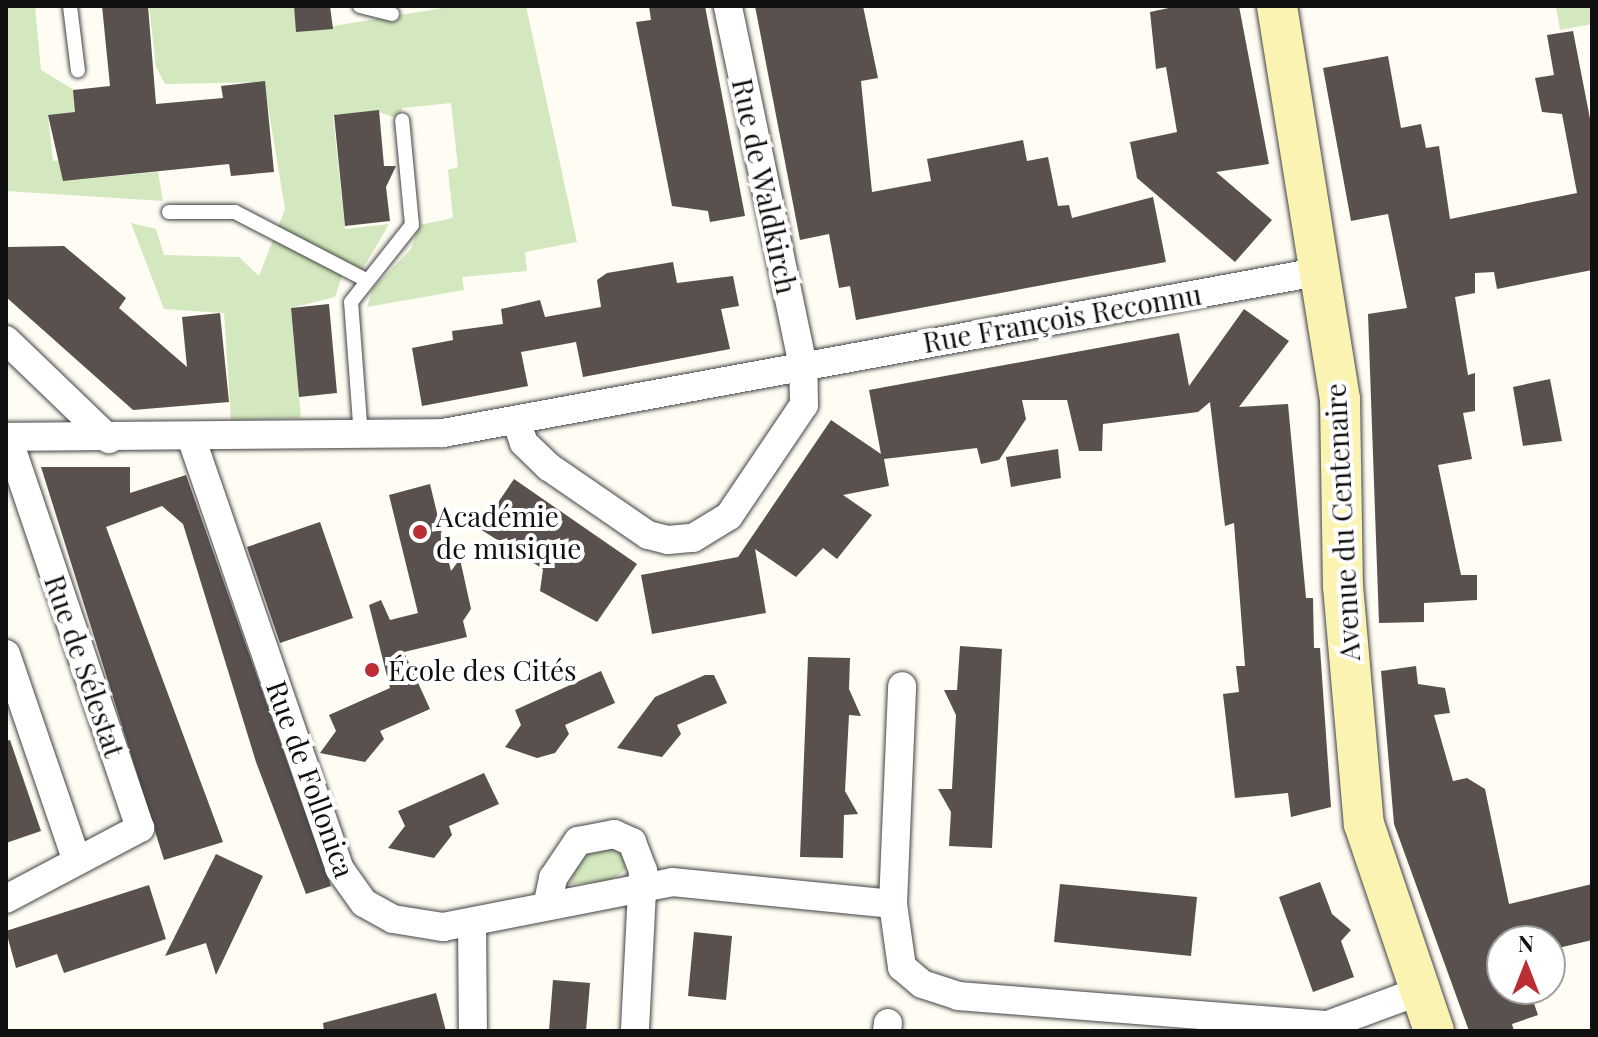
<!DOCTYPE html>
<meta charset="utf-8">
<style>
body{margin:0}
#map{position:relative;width:1598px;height:1037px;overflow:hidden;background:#fefcf3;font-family:"Playfair Display",serif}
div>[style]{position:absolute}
.green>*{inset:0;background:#d3e8be}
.building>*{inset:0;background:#58514d}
.roads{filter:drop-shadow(0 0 2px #434343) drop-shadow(0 0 2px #434343)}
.lane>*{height:14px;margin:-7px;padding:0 7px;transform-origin:7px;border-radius:7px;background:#fff}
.street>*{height:28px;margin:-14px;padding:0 14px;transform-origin:14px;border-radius:14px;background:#fff}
.secondary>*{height:40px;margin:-20px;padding:0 20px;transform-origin:20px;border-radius:20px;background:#fbf3b2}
.dots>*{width:22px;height:22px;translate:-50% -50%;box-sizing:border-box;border:4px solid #fff;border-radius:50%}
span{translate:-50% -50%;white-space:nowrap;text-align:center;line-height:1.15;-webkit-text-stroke:8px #fff;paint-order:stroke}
.street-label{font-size:28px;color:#101010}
.poi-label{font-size:28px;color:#101010}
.left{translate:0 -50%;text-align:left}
.frame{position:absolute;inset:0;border:8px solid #101010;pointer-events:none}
.north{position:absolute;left:1486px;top:925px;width:80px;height:80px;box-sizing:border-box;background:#fff;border:2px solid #9f9f9f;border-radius:50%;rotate:0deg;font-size:22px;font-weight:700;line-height:32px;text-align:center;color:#101010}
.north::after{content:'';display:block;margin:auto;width:28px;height:36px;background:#ba2e34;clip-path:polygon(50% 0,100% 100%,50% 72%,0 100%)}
</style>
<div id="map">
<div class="green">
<div style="clip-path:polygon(6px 6px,35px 6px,41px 70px,74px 90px,76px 112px,48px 116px,53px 161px,61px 160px,63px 181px,158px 172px,163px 201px,6px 191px)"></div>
<div style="clip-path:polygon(149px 6px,294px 6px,297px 32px,455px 6px,526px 6px,577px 242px,525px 252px,527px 271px,462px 277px,464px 290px,367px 307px,373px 288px,411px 249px,419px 225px,453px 218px,448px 170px,458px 167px,451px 103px,402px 108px,402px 120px,376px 111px,333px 116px,345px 229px,389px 224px,361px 272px,345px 267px,335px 297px,291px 308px,301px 418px,231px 420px,224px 313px,164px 309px,131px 223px,156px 229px,164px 255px,239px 257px,259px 276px,285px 209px,264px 82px,165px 84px,156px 67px)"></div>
<div style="clip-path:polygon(1556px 6px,1592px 6px,1592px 24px,1560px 30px)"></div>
<div style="clip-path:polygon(603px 846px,628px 853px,625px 870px,608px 882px,569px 884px,581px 858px)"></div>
</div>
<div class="building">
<div style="clip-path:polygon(102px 6px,148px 6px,156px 104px,223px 98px,221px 86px,265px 81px,274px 172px,231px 176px,229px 164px,63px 181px,48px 115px,75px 112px,73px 90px,110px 86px)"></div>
<div style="clip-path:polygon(294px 6px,330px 6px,333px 29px,296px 32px)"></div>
<div style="clip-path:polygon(649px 6px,705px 6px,745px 216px,710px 222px,708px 211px,672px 206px,636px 22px,651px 20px)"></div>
<div style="clip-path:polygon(755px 6px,863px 6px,878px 78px,861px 81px,872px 192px,931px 181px,927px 159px,1023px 140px,1027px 161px,1048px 157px,1058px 206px,1069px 205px,1072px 218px,1153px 197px,1166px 262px,856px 320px,850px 286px,839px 288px,829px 234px,800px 240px)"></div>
<div style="clip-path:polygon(1178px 6px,1239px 6px,1269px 164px,1216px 172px,1272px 220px,1235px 262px,1137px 178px,1130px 142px,1177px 132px,1166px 67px,1156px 69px,1150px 12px)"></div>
<div style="clip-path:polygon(1573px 31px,1592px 129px,1592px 270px,1497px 289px,1494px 272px,1475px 273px,1475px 293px,1455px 297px,1468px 375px,1475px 373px,1475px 411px,1463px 413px,1472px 459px,1438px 465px,1461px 575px,1477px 575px,1477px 600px,1424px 603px,1424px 622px,1379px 623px,1368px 314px,1407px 308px,1388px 214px,1351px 221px,1323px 68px,1388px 56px,1401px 128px,1421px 124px,1426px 148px,1439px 146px,1450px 219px,1577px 193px,1562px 114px,1542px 112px,1535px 78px,1554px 75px,1547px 35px)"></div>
<div style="clip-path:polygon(379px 110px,384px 166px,396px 166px,386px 187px,390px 221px,345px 226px,334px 115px)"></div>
<div style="clip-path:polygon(64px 246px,126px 298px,119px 308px,187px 367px,182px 317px,220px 313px,229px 402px,133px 410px,6px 297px,6px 247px)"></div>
<div style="clip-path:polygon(673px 262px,677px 283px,733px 276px,739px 306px,721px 309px,730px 349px,583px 377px,576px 342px,521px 352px,528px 386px,422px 406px,412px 348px,453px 340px,452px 331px,503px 324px,501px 309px,540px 300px,545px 317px,601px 307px,597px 280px,607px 273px)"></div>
<div style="clip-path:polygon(329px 304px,337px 393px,299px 397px,291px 308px)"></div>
<div style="clip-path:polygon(1244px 309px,1289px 341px,1239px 407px,1288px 404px,1306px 598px,1313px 598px,1314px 648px,1320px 648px,1331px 807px,1291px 817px,1288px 793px,1235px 798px,1223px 694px,1239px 692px,1236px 666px,1245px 666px,1234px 523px,1225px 526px,1210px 402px,1198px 412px,1103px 424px,1102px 451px,1079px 451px,1067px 400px,1022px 400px,1026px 419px,999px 460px,981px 464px,977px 448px,884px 459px,889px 486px,843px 495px,872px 515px,837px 559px,823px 548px,796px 577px,755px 549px,766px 613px,652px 634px,641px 575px,738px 557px,831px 420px,881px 454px,869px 390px,1179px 333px,1189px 386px)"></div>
<div style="clip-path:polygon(1550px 379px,1562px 441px,1523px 446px,1513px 387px)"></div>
<div style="clip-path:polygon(1058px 449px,1061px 478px,1011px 487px,1006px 457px)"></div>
<div style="clip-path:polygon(41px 467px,130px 467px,130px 493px,186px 475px,331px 886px,306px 894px,256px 762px,183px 524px,162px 506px,106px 527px,223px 842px,164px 860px)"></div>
<div style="clip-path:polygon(514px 479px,637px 564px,597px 622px,540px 591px,543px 569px,480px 529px)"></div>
<div style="clip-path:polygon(430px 484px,451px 571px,460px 559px,471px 609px,463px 621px,467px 637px,404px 652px,430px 709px,380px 731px,384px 739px,365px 762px,320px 753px,336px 731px,329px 715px,390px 688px,369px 605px,381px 600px,390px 620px,418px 613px,389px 495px)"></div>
<div style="clip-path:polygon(320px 522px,353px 618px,280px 643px,247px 547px)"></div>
<div style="clip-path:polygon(960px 646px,1002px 649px,992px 848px,949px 846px,951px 812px,938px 789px,952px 789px,956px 715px,944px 690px,957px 690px)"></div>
<div style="clip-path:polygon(808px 657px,850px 658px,849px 689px,861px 716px,849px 715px,845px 791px,858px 814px,844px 815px,843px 858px,800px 857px)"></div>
<div style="clip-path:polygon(1416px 666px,1418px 684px,1445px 688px,1450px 713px,1434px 715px,1453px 781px,1467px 778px,1485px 789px,1509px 904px,1592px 884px,1592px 940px,1550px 950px,1550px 941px,1502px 941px,1502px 989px,1529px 989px,1538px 1015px,1512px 1024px,1514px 1031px,1469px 1031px,1394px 824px,1381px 671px)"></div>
<div style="clip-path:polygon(601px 671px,615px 703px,565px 725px,569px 734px,555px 753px,537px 758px,505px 747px,521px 725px,515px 710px)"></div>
<div style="clip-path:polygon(705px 675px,714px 675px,727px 703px,677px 725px,681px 734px,662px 757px,617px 748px,655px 697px)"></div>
<div style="clip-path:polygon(10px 740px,41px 831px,6px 843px,6px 741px)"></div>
<div style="clip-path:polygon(484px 773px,499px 804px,449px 826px,452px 835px,434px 858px,388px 848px,405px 826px,398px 811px)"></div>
<div style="clip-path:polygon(216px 854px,263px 876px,216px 975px,206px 943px,165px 956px)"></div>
<div style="clip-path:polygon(1320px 882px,1332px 914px,1351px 930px,1341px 941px,1354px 977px,1313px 992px,1279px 897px)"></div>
<div style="clip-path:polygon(1060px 884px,1197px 897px,1191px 956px,1054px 942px)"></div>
<div style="clip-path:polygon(149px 885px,166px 939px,64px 973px,57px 954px,16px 968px,6px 931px)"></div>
<div style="clip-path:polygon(694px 932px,732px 936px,726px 1000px,688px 996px)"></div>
<div style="clip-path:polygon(553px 980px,590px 983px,586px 1031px,549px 1031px)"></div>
<div style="clip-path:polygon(436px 993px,446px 1031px,324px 1031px,323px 1023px)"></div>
</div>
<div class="roads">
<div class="lane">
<div style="left:70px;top:6px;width:65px;rotate:83deg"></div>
<div style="left:360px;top:6px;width:33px;rotate:14deg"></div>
<div style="left:169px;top:212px;width:66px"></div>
<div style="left:235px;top:212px;width:148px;rotate:27.4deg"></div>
<div style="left:361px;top:437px;width:135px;rotate:-94.2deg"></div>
<div style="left:351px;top:302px;width:98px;rotate:-51.6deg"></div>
<div style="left:412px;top:225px;width:105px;rotate:-95.4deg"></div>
</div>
<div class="street">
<div style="left:6px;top:340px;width:143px;rotate:43.9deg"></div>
<div style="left:516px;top:420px;width:24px;rotate:71deg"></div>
<div style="left:524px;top:443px;width:35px;rotate:44deg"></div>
<div style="left:549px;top:467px;width:120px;rotate:34.5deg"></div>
<div style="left:648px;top:535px;width:21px;rotate:14deg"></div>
<div style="left:668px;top:540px;width:25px;rotate:-5deg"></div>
<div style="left:693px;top:538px;width:42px;rotate:-31.4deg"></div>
<div style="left:729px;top:516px;width:134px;rotate:-56deg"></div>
<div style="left:804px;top:405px;width:39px;rotate:-91deg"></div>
<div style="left:803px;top:366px;width:368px;rotate:-101.8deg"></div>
<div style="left:6px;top:437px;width:437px;rotate:-0.5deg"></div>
<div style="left:443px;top:433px;width:894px;rotate:-10.44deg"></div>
<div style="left:192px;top:440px;width:453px;rotate:71deg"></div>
<div style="left:339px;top:868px;width:43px;rotate:54.5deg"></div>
<div style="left:364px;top:903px;width:33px;rotate:29deg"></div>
<div style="left:393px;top:919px;width:51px;rotate:9.1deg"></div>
<div style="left:443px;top:927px;width:233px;rotate:-11.1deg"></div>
<div style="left:672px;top:882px;width:222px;rotate:5.7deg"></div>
<div style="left:893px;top:904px;width:218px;rotate:-87.6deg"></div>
<div style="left:6px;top:654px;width:216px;rotate:71.1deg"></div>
<div style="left:6px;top:899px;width:152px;rotate:-27.9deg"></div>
<div style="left:140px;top:828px;width:413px;rotate:-108.7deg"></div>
<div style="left:548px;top:902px;width:25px;rotate:-78deg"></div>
<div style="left:553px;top:878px;width:45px;rotate:-56deg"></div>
<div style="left:578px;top:841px;width:37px;rotate:-11deg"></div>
<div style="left:614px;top:834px;width:20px;rotate:24deg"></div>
<div style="left:632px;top:842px;width:31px;rotate:69deg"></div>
<div style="left:643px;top:871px;width:160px;rotate:92.9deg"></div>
<div style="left:893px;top:904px;width:64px;rotate:81.9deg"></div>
<div style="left:902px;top:967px;width:26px;rotate:40deg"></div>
<div style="left:922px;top:984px;width:38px;rotate:18deg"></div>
<div style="left:958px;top:996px;width:371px;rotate:4.5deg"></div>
<div style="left:1328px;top:1025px;width:98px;rotate:-20.3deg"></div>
<div style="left:472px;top:923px;width:108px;rotate:89.5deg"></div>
<div style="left:887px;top:1031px;width:8px;rotate:-83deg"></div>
</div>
<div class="secondary">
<div style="left:1277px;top:6px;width:398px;rotate:80.9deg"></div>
<div style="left:1340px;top:399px;width:187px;rotate:89.1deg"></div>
<div style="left:1343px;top:586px;width:239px;rotate:85deg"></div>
<div style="left:1364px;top:824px;width:219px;rotate:71.3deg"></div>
</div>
</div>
<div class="dots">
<div style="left:420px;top:532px;background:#ba2e34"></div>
<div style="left:372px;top:670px;background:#ba2e34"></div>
</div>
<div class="street-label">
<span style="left:765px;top:186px;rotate:78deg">Rue de Waldkirch</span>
<span style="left:1062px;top:318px;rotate:-10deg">Rue François Reconnu</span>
<span style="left:1342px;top:522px;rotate:-93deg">Avenue du Centenaire</span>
<span style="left:85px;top:666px;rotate:71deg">Rue de Sélestat</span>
<span style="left:311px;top:779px;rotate:70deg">Rue de Follonica</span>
</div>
<div class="poi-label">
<span class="left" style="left:436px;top:532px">Académie<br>de musique</span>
<span class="left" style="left:388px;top:670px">École des Cités</span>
</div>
<div class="frame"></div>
<div class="north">N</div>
</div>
